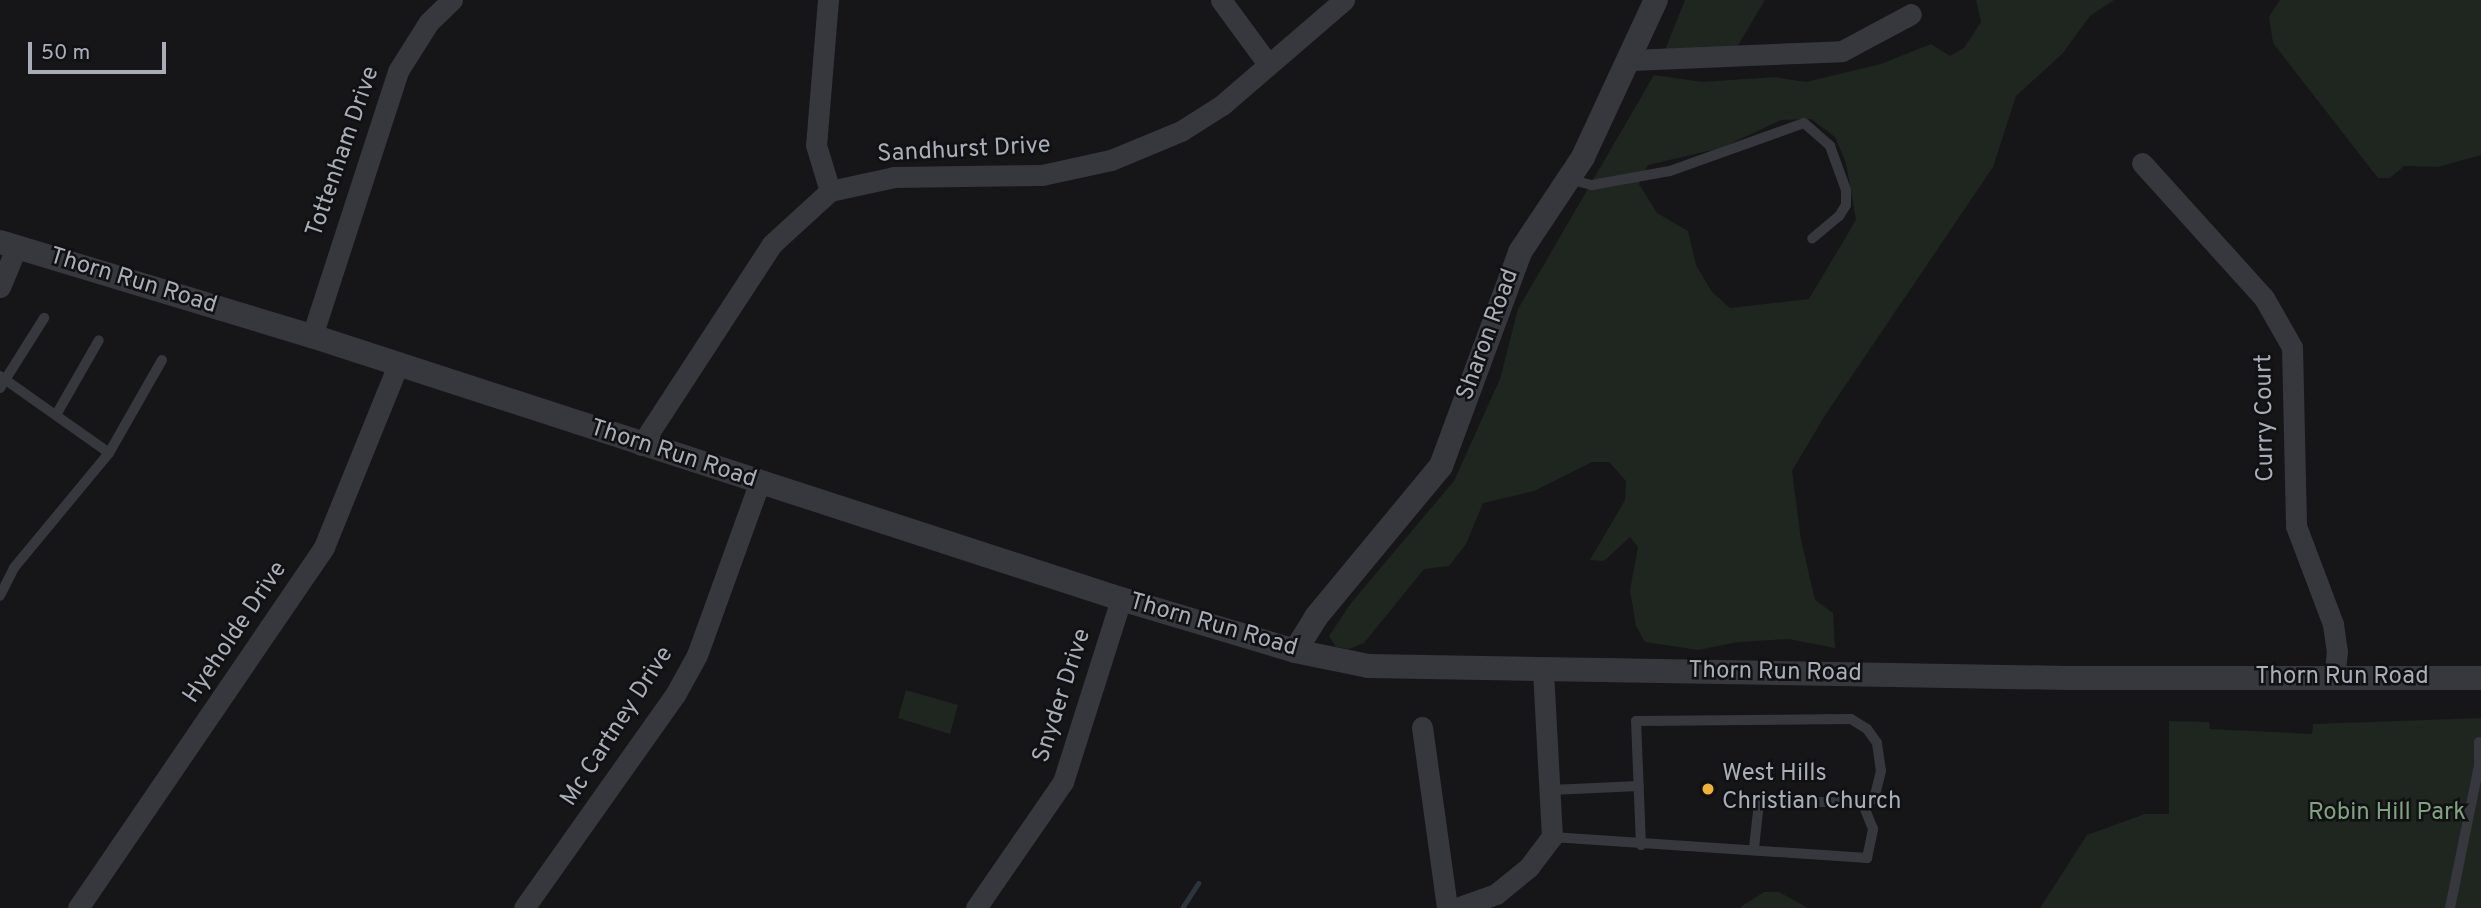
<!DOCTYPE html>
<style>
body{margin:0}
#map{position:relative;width:2481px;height:908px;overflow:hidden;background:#161618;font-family:Overpass,sans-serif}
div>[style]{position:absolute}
.green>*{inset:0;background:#1e261f}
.stream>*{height:5px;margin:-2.5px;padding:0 2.5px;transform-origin:2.5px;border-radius:2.5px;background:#2c353c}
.service>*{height:10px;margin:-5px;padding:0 5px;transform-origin:5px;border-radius:5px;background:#37383d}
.minor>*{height:21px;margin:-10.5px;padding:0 10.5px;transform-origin:10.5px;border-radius:10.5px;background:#37383d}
.tertiary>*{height:24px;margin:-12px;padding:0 12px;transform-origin:12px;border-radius:12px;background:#37383d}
.dots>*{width:19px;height:19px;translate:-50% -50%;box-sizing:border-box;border:4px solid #111113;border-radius:50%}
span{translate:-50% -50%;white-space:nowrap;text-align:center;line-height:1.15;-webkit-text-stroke:5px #111113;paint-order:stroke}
.street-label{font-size:24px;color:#a8adb8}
.poi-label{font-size:24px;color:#a8adb8}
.left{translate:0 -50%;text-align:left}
.park-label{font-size:24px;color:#7fa381}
.scale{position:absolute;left:28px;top:42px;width:138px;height:32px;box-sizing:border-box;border:4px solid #a8adb8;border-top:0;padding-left:9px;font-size:21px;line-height:24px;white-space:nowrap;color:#a8adb8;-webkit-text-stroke:5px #111113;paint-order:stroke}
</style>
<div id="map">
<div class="green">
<div style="clip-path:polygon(1685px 0,1765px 0,1737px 47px,1663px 55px)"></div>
<div style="clip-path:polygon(evenodd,1976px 0,2114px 0,2090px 16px,2062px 54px,2016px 96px,1993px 167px,1824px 417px,1792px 471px,1801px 540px,1815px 600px,1833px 613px,1835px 648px,1789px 639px,1738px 642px,1698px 650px,1645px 642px,1636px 626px,1630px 590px,1638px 547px,1630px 537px,1604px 561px,1590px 560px,1625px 500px,1626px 481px,1609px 462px,1592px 462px,1534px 491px,1483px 503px,1466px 544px,1449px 566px,1424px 569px,1364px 643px,1349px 649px,1336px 647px,1329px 636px,1351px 603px,1454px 481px,1500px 379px,1518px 309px,1654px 75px,1703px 82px,1774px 77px,1806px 82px,1881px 64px,1931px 44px,1950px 56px,1964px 48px,1981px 22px,1976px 0,1811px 119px,1835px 137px,1846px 163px,1856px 220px,1809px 299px,1730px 308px,1712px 292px,1696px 265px,1688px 231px,1657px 213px,1639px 184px,1648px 165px,1721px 148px,1781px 120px,1811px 119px)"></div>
<div style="clip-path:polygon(2280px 0,2481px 0,2481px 155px,2438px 167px,2404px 166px,2390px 178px,2378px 178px,2273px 43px,2269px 17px)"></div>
<div style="clip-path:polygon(906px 690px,958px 705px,950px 734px,898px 718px)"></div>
<div style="clip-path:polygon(2481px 718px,2481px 908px,2040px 908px,2087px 835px,2145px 814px,2169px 814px,2169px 721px,2209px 722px,2210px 729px,2312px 734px,2313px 724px)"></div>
<div style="clip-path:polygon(1764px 892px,1779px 892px,1808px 908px,1739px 908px)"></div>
</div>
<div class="stream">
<div style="left:1182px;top:908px;width:30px;rotate:-57deg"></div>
</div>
<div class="service">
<div style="left:1569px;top:179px;width:24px;rotate:15deg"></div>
<div style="left:1592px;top:185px;width:79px;rotate:-10.2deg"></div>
<div style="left:1670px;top:171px;width:142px;rotate:-19.7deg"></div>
<div style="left:1804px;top:123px;width:35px;rotate:41deg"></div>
<div style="left:1830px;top:146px;width:47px;rotate:70deg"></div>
<div style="left:1846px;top:190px;width:15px;rotate:90deg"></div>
<div style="left:1846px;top:205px;width:13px;rotate:122deg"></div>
<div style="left:1839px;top:216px;width:35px;rotate:140deg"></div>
<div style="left:0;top:376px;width:133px;rotate:35.2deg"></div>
<div style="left:109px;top:453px;width:149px;rotate:129.6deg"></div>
<div style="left:14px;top:568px;width:31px;rotate:117deg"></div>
<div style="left:0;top:388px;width:83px;rotate:-57.8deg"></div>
<div style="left:56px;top:415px;width:86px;rotate:-60.2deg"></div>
<div style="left:109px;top:453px;width:107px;rotate:-60.3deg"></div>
<div style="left:1551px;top:790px;width:88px;rotate:-2.6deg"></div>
<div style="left:1552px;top:837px;width:316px;rotate:3.8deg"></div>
<div style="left:1867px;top:858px;width:30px;rotate:-78deg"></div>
<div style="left:1873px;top:829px;width:29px;rotate:-112deg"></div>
<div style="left:1862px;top:802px;width:103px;rotate:180deg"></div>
<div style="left:1759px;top:802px;width:46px;rotate:96.2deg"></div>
<div style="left:1641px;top:845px;width:124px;rotate:-92.3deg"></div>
<div style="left:1636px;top:721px;width:215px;rotate:-0.5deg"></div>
<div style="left:1851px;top:719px;width:19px;rotate:32deg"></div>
<div style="left:1867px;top:729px;width:17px;rotate:54deg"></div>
<div style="left:1877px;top:743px;width:28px;rotate:82deg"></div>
<div style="left:1881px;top:771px;width:29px;rotate:104deg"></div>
<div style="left:1874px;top:799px;width:12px;rotate:166deg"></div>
<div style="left:2450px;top:908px;width:146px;rotate:-78.5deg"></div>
<div style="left:2479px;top:765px;width:23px;rotate:-90deg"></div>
</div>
<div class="minor">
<div style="left:828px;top:0;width:145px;rotate:94.7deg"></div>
<div style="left:816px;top:145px;width:48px;rotate:73.1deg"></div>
<div style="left:1221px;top:0;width:79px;rotate:53.7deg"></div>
<div style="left:1631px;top:60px;width:211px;rotate:-2.4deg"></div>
<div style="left:1842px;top:51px;width:78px;rotate:-28.2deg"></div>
<div style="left:2142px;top:163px;width:182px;rotate:47.9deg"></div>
<div style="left:2264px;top:298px;width:56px;rotate:60.3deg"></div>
<div style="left:2292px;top:347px;width:179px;rotate:88.7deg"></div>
<div style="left:2296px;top:526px;width:105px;rotate:69.3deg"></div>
<div style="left:2333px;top:624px;width:27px;rotate:82deg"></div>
<div style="left:2337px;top:651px;width:27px;rotate:96deg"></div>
<div style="left:0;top:287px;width:44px;rotate:-67.5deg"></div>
<div style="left:312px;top:336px;width:279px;rotate:-72deg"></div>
<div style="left:398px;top:71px;width:58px;rotate:-57.7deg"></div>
<div style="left:429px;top:22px;width:32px;rotate:-44deg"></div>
<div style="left:641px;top:445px;width:240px;rotate:-56.9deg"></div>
<div style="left:772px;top:244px;width:79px;rotate:-42.4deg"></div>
<div style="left:830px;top:191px;width:66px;rotate:-12.3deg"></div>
<div style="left:894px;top:177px;width:148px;rotate:-0.8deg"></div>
<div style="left:1042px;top:175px;width:71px;rotate:-12.3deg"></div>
<div style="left:1111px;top:160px;width:76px;rotate:-22.5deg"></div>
<div style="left:1181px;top:131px;width:49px;rotate:-32.4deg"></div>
<div style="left:1222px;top:105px;width:161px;rotate:-40.7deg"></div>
<div style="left:1422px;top:727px;width:183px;rotate:82.1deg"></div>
<div style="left:78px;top:908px;width:437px;rotate:-55.7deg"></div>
<div style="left:324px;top:547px;width:196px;rotate:-67.9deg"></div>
<div style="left:524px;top:908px;width:261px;rotate:-54.7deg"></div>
<div style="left:675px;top:695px;width:46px;rotate:-61.2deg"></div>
<div style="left:697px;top:655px;width:182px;rotate:-70.1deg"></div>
<div style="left:976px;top:908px;width:153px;rotate:-55.4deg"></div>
<div style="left:1063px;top:782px;width:192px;rotate:-72.4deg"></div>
<div style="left:1457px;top:908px;width:41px;rotate:-19.7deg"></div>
<div style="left:1496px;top:894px;width:43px;rotate:-39.3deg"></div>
<div style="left:1529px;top:867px;width:38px;rotate:-53deg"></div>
<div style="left:1552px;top:837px;width:168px;rotate:-93.1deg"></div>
</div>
<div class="tertiary">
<div style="left:0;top:242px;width:326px;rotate:16.8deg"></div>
<div style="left:312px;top:336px;width:851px;rotate:18.01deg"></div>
<div style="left:1121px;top:599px;width:182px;rotate:16.6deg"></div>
<div style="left:1295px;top:651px;width:75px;rotate:11.6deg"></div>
<div style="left:1368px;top:666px;width:699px;rotate:0.98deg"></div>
<div style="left:2067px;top:678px;width:414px"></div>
<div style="left:1295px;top:651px;width:40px;rotate:-58deg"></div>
<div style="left:1316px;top:617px;width:196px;rotate:-50.4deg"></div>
<div style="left:1441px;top:466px;width:228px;rotate:-69.7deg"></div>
<div style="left:1520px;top:252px;width:114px;rotate:-56.4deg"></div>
<div style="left:1583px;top:157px;width:173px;rotate:-65.1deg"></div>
</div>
<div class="dots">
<div style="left:1708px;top:789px;background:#f2b134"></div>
</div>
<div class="street-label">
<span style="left:964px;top:151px;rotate:-3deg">Sandhurst Drive</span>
<span style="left:344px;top:152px;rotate:-71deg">Tottenham Drive</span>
<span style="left:133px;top:282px;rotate:17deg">Thorn Run Road</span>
<span style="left:1489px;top:335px;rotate:-70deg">Sharon Road</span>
<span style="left:2266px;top:418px;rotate:-91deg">Curry Court</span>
<span style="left:673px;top:455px;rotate:18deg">Thorn Run Road</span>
<span style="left:1213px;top:626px;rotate:16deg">Thorn Run Road</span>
<span style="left:236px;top:633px;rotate:-56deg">Hyeholde Drive</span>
<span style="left:1775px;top:673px;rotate:1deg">Thorn Run Road</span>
<span style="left:2342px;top:678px">Thorn Run Road</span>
<span style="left:1063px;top:696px;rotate:-72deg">Snyder Drive</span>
<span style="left:618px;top:727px;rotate:-57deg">Mc Cartney Drive</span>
</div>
<div class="poi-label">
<span class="left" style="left:1722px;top:789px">West Hills<br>Christian Church</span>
</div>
<div class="park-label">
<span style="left:2387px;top:814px">Robin Hill Park</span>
</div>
<div class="scale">50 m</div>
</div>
